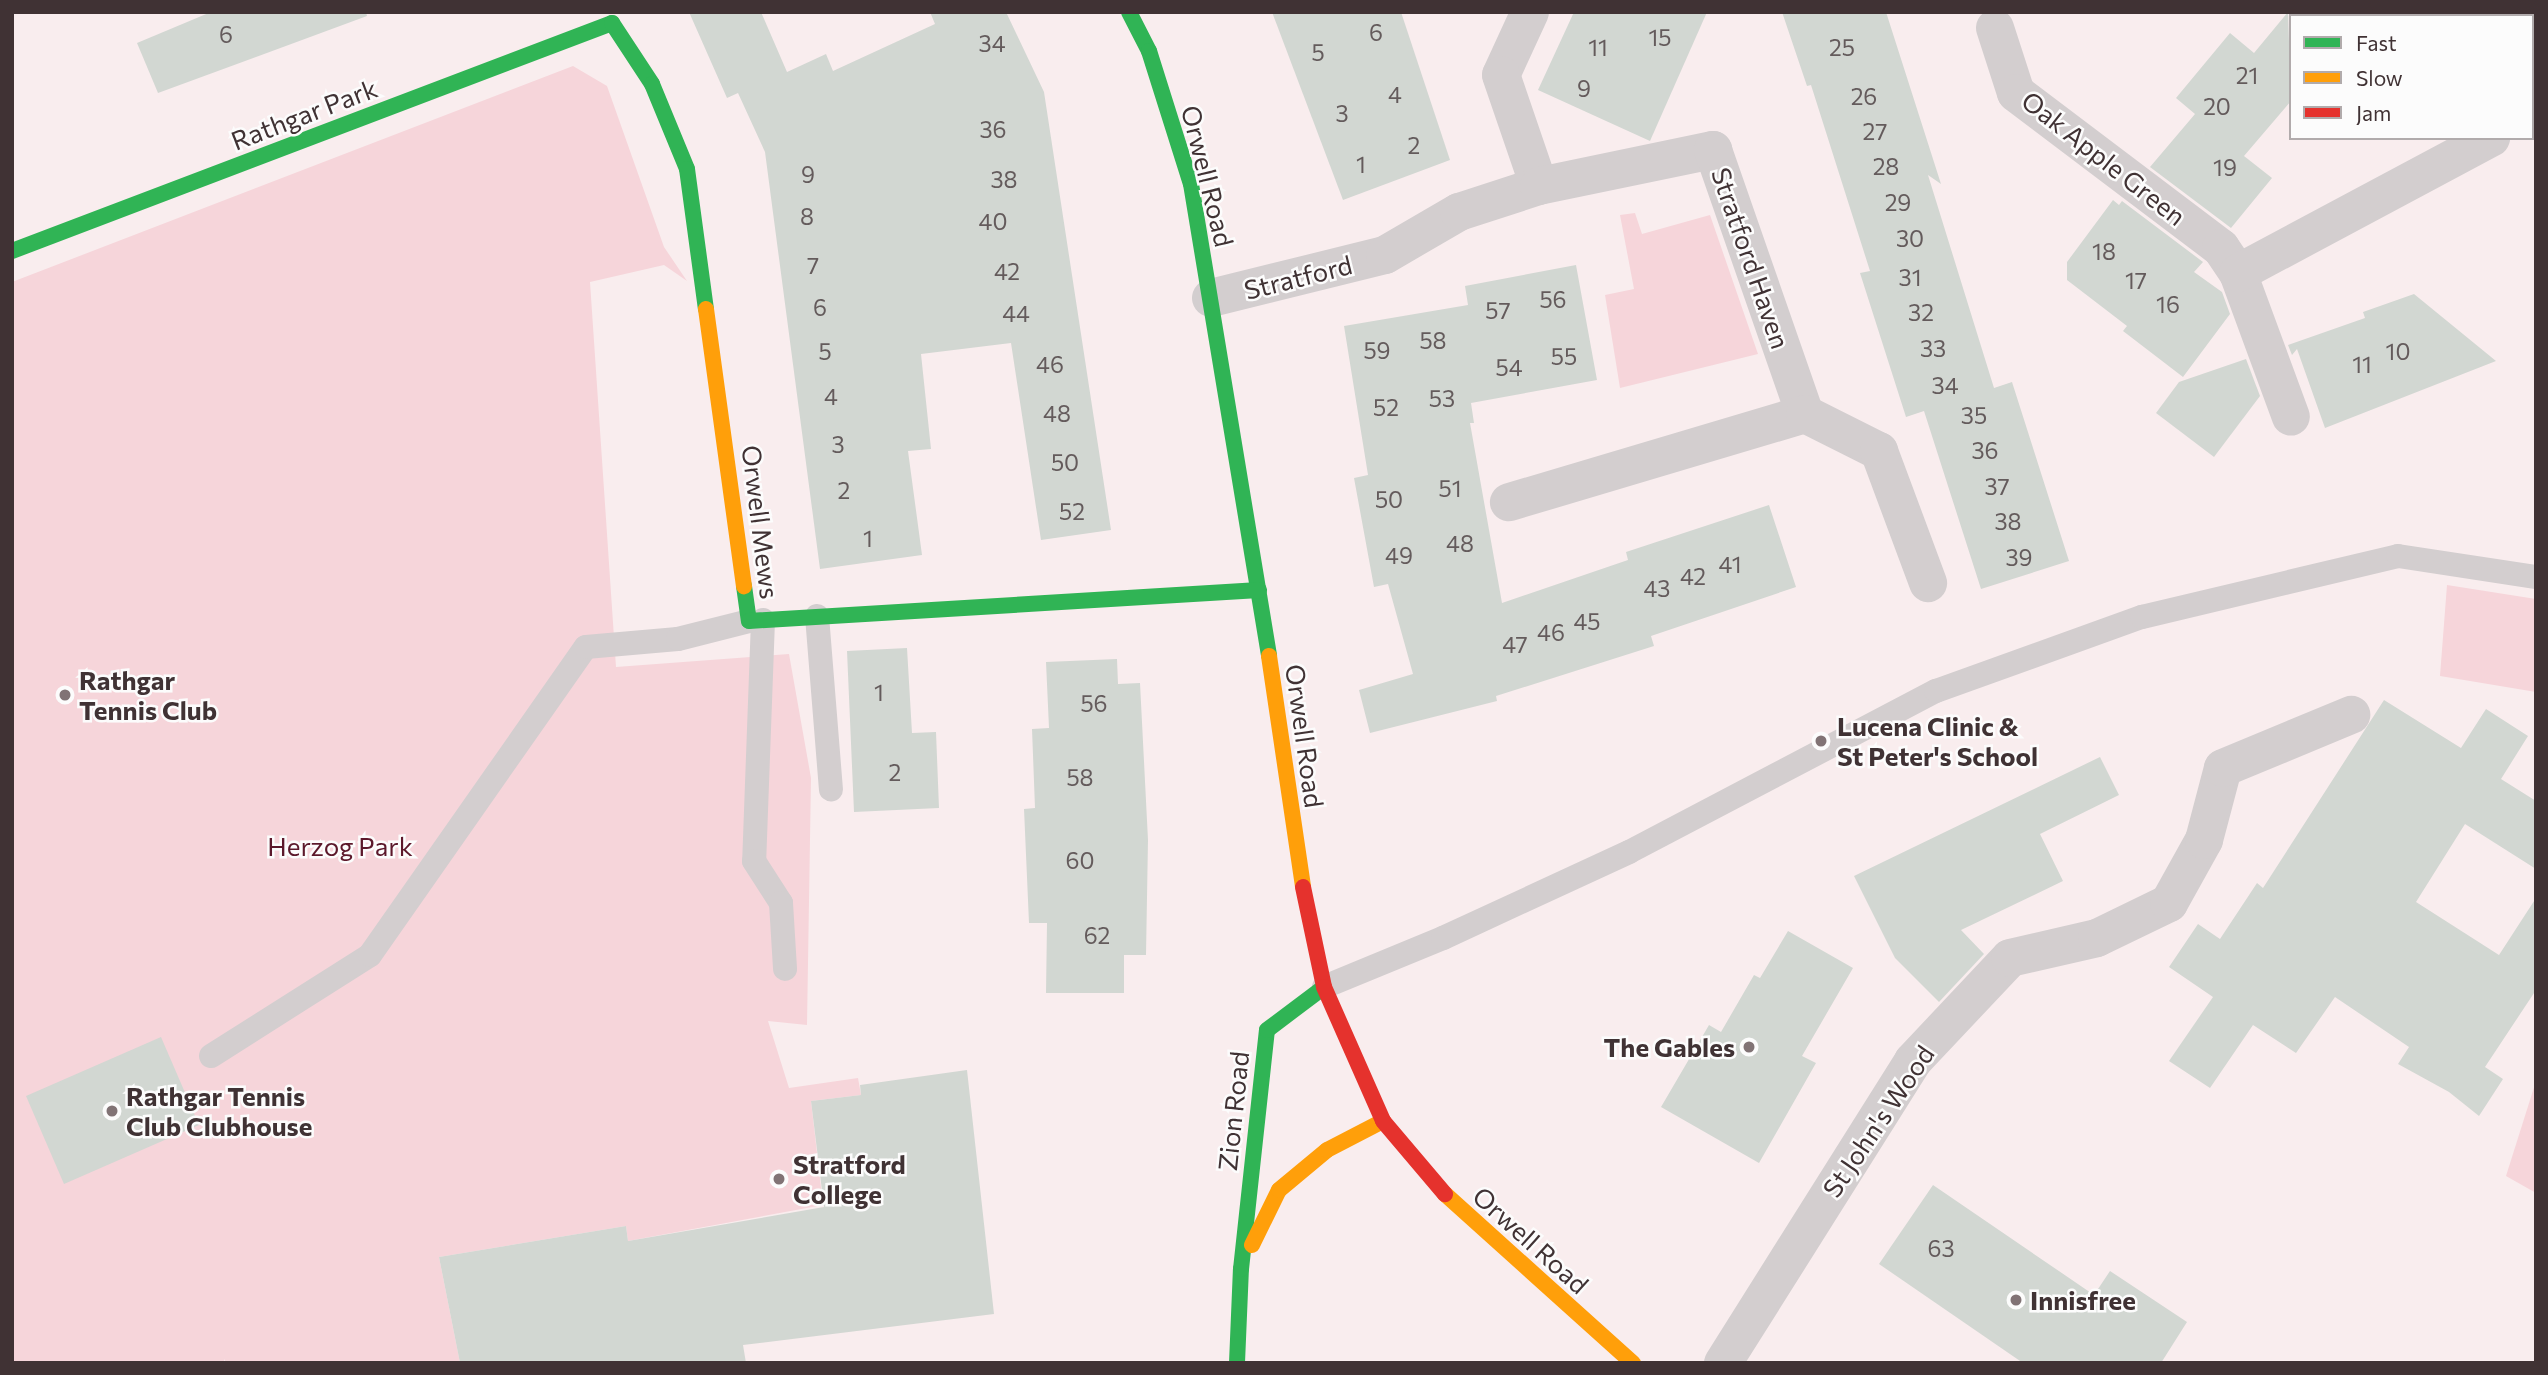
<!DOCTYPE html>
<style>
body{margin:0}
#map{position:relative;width:2548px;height:1375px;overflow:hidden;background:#f9edee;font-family:Commissioner,sans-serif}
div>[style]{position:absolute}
.green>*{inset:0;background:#f6d5da}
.building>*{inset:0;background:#d2d7d2}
.lane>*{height:24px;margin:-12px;padding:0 12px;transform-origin:12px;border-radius:12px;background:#d3cecf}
.street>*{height:38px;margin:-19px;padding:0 19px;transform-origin:19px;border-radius:19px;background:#d3cecf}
.fast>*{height:16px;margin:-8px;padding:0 8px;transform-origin:8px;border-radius:8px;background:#30b455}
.slow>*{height:16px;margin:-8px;padding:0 8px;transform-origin:8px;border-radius:8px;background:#ff9f0a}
.jam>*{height:16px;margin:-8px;padding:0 8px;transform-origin:8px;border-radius:8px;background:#e5322d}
.dots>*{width:19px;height:19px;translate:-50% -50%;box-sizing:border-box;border:4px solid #fcfcfc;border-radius:50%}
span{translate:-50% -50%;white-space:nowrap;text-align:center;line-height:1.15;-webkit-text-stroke:5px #fcfcfc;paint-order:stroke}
.number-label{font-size:23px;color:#645b5c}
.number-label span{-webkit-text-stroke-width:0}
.street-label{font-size:26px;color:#403234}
.poi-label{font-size:26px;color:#403234;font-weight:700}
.left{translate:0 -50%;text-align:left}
.right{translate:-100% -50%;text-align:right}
.park-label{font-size:26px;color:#5c182b}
.frame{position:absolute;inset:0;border:14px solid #403234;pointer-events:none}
.legend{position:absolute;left:2289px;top:14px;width:245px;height:126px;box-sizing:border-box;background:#fcfcfc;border:2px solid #b1abac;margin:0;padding:9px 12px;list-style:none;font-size:21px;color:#403234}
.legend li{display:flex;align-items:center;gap:14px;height:35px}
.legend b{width:35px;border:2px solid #b1abac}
</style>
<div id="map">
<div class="green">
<div style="clip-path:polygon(573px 66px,607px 86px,664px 247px,687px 281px,664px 265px,590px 282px,616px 667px,789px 654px,811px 778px,807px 1025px,768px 1021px,789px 1088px,858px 1078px,861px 1095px,811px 1101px,823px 1205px,628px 1241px,626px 1226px,439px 1257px,460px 1363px,226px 1363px,224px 1359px,224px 1363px,12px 1363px,12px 282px)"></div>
<div style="clip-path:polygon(1635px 213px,1642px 234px,1710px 215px,1758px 354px,1620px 388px,1605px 295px,1634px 289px,1620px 215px)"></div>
<div style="clip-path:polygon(2447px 585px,2536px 599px,2536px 692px,2440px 676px)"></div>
<div style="clip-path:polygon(2536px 1081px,2536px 1193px,2506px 1176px)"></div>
</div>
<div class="building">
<div style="clip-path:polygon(211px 12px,366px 12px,367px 16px,158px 93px,137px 43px)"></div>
<div style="clip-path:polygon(689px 12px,761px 12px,787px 72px,826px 54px,833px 71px,935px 24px,930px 12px,1006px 12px,1044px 92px,1111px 530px,1041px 540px,1011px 343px,921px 354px,931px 449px,908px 451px,922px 555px,820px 569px,765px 152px,738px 93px,727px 98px)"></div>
<div style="clip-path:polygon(1272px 12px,1401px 12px,1450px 160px,1343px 200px)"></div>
<div style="clip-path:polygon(1574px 12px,1707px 12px,1650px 141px,1538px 90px)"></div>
<div style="clip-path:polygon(1782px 12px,1886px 12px,1941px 184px,1928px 175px,1994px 388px,2012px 382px,2069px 561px,1981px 589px,1924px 411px,1906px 417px,1860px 273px,1870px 271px,1811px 85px,1807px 86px)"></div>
<div style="clip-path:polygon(2288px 12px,2291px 101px,2244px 156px,2272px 178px,2231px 228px,2150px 167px,2195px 114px,2176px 98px,2230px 33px,2254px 53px)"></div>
<div style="clip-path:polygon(2113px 200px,2119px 205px,2122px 201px,2203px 262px,2194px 272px,2222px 292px,2230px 314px,2183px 377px,2123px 331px,2127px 326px,2067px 280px,2067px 262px)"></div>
<div style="clip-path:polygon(1576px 265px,1597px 380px,1471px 403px,1474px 423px,1470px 423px,1502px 603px,1628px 560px,1626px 552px,1769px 505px,1796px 587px,1651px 636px,1654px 646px,1496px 696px,1497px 701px,1370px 733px,1359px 690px,1413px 674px,1388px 584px,1374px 587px,1354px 478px,1368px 475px,1344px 326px,1468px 305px,1465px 286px)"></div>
<div style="clip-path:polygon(2414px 294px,2496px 361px,2325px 428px,2297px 349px,2292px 355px,2288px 345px,2365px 318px,2363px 312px)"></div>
<div style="clip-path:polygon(2246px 359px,2260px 396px,2214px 457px,2156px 413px,2179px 382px)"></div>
<div style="clip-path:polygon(907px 648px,912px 733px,936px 732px,939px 808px,854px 812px,847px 651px)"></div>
<div style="clip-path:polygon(1117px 659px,1118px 684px,1140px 683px,1148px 840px,1146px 955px,1124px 955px,1124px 993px,1046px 993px,1047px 923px,1029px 923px,1024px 809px,1035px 808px,1032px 729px,1049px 728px,1046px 662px)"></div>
<div style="clip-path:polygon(2384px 700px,2461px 748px,2486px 709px,2528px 736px,2501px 779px,2536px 801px,2536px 869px,2465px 824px,2416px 902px,2499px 955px,2536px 898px,2536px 990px,2485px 1067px,2503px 1079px,2479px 1116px,2449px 1092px,2398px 1064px,2409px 1047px,2335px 997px,2296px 1053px,2253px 1025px,2210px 1088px,2169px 1061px,2213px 997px,2169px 967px,2198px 924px,2220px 939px,2257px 883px,2263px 888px)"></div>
<div style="clip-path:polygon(2100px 757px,2119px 795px,2040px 834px,2063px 881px,1961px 930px,1984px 954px,1939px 1002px,1895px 958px,1854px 876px)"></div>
<div style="clip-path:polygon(1788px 931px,1853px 968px,1802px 1056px,1816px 1063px,1759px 1163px,1661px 1107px,1709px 1025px,1721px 1032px,1754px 975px,1760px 978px)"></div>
<div style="clip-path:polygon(161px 1037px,199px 1125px,64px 1184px,26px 1096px)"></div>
<div style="clip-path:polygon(967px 1070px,994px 1314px,743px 1345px,746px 1363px,460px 1363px,439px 1257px,626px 1226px,628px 1241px,824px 1207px,811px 1101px,861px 1095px,860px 1085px)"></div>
<div style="clip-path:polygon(1933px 1185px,2094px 1295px,2110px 1271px,2187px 1322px,2161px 1363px,2023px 1363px,1879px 1264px)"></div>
</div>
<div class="lane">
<div style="left:817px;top:616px;width:174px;rotate:85.4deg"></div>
<div style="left:763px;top:620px;width:241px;rotate:92.1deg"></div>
<div style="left:754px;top:861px;width:50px;rotate:57.3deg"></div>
<div style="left:781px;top:903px;width:66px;rotate:86.5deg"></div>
<div style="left:1324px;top:987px;width:129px;rotate:-22.4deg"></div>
<div style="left:1443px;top:938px;width:205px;rotate:-24.8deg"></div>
<div style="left:1629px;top:852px;width:347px;rotate:-27.7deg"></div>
<div style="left:1936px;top:691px;width:219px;rotate:-19.8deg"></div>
<div style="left:2142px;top:617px;width:263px;rotate:-13.4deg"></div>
<div style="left:2398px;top:556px;width:140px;rotate:8.7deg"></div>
<div style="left:211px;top:1056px;width:188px;rotate:-32.4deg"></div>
<div style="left:370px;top:955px;width:376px;rotate:-55deg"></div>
<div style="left:586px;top:647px;width:92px;rotate:-5deg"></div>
<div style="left:678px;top:639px;width:73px;rotate:-14.2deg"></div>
</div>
<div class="street">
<div style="left:1530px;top:12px;width:69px;rotate:114.7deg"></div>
<div style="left:1501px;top:75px;width:117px;rotate:71.1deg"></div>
<div style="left:2441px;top:12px;width:4px;rotate:76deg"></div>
<div style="left:1995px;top:28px;width:68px;rotate:72.1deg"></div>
<div style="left:2016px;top:93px;width:257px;rotate:37.1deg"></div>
<div style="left:2221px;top:248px;width:30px;rotate:56deg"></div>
<div style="left:2238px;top:273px;width:153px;rotate:69.8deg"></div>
<div style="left:2532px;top:104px;width:5px;rotate:-37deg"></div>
<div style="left:2238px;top:273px;width:287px;rotate:-28.1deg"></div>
<div style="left:1211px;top:298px;width:179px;rotate:-13.9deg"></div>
<div style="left:1385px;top:255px;width:86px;rotate:-30.2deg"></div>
<div style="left:1459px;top:212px;width:84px;rotate:-18deg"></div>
<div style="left:1539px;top:186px;width:178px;rotate:-11.7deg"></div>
<div style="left:1713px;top:150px;width:280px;rotate:70.8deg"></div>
<div style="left:1805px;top:414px;width:309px;rotate:163.4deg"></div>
<div style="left:1805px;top:414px;width:83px;rotate:26.6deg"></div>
<div style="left:1879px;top:451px;width:141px;rotate:69.6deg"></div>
<div style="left:1723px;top:1363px;width:357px;rotate:-57.8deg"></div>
<div style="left:1913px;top:1061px;width:141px;rotate:-46.7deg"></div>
<div style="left:2010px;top:958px;width:89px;rotate:-12.9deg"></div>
<div style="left:2097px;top:938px;width:80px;rotate:-25.9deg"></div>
<div style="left:2169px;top:903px;width:72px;rotate:-60.9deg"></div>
<div style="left:2204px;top:840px;width:74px;rotate:-75.2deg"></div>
<div style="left:2223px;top:768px;width:139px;rotate:-22.5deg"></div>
</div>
<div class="fast">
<div style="left:1129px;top:12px;width:44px;rotate:62.9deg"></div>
<div style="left:1149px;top:51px;width:139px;rotate:72.5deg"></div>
<div style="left:1191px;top:184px;width:478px;rotate:80.6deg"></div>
<div style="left:12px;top:251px;width:642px;rotate:-20.81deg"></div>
<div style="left:612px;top:23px;width:73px;rotate:56.7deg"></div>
<div style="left:652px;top:84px;width:92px;rotate:67.6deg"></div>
<div style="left:687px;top:169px;width:141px;rotate:82.3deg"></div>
<div style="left:744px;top:586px;width:35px;rotate:82deg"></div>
<div style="left:749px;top:621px;width:511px;rotate:-3.48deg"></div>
<div style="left:1237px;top:1363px;width:94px;rotate:-87.6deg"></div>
<div style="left:1241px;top:1269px;width:240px;rotate:-83.8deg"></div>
<div style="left:1267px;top:1030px;width:71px;rotate:-37deg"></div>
</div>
<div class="slow">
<div style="left:706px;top:309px;width:280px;rotate:82.2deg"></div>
<div style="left:1269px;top:656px;width:233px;rotate:81.6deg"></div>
<div style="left:1445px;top:1194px;width:253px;rotate:42deg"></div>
<div style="left:1252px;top:1245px;width:61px;rotate:-63.9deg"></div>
<div style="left:1279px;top:1190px;width:62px;rotate:-39.8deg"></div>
<div style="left:1327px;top:1150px;width:63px;rotate:-27.4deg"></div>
</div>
<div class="jam">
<div style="left:1303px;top:887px;width:102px;rotate:78.1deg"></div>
<div style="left:1324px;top:987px;width:146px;rotate:66.2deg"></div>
<div style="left:1383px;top:1121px;width:96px;rotate:49.7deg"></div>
</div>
<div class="dots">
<div style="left:65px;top:695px;background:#817375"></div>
<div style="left:1821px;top:741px;background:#817375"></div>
<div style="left:1749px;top:1047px;background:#817375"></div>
<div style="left:112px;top:1111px;background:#817375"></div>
<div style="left:779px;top:1179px;background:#817375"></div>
<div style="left:2016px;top:1300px;background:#817375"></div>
</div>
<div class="number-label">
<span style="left:1376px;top:32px">6</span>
<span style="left:226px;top:34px">6</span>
<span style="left:1660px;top:37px">15</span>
<span style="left:992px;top:43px">34</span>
<span style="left:1598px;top:47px">11</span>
<span style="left:1842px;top:47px">25</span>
<span style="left:1318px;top:52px">5</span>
<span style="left:2247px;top:75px">21</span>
<span style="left:1584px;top:88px">9</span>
<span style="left:1395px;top:94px">4</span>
<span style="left:1864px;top:96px">26</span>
<span style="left:2217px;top:106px">20</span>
<span style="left:1342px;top:113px">3</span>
<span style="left:993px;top:129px">36</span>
<span style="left:1875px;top:131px">27</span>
<span style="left:1414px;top:145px">2</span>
<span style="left:1361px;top:164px">1</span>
<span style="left:1886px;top:166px">28</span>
<span style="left:2225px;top:167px">19</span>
<span style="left:808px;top:174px">9</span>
<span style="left:1004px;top:179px">38</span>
<span style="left:1898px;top:202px">29</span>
<span style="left:807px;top:216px">8</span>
<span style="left:993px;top:221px">40</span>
<span style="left:1910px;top:238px">30</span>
<span style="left:2104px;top:251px">18</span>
<span style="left:813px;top:265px">7</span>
<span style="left:1007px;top:271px">42</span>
<span style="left:1910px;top:277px">31</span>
<span style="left:2136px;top:280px">17</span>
<span style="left:1553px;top:299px">56</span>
<span style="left:2168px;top:304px">16</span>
<span style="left:820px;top:307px">6</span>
<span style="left:1498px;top:310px">57</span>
<span style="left:1921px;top:312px">32</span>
<span style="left:1016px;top:313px">44</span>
<span style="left:1433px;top:340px">58</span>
<span style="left:1933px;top:348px">33</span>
<span style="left:1377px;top:350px">59</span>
<span style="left:825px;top:351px">5</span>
<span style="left:2398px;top:351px">10</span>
<span style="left:1564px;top:356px">55</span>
<span style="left:1050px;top:364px">46</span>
<span style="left:2362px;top:364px">11</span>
<span style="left:1509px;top:367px">54</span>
<span style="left:1945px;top:385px">34</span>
<span style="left:831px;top:396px">4</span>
<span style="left:1442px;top:398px">53</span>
<span style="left:1386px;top:407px">52</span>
<span style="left:1057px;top:413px">48</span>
<span style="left:1974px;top:415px">35</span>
<span style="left:838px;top:444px">3</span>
<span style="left:1985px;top:450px">36</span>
<span style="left:1065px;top:462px">50</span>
<span style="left:1997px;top:486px">37</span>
<span style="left:1450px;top:488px">51</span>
<span style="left:844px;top:490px">2</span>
<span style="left:1389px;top:499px">50</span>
<span style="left:1072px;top:511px">52</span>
<span style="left:2008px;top:521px">38</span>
<span style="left:868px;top:538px">1</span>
<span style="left:1460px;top:543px">48</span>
<span style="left:1399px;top:555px">49</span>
<span style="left:2019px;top:557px">39</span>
<span style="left:1730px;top:564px">41</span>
<span style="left:1693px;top:576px">42</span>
<span style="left:1657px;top:588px">43</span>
<span style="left:1587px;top:621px">45</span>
<span style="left:1551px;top:632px">46</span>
<span style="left:1515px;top:644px">47</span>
<span style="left:879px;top:692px">1</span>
<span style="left:1094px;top:703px">56</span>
<span style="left:895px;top:772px">2</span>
<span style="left:1080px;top:777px">58</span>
<span style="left:1080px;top:860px">60</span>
<span style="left:1097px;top:935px">62</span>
<span style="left:1941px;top:1248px">63</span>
</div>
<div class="street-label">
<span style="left:304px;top:114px;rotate:-21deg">Rathgar Park</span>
<span style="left:2104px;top:158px;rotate:38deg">Oak Apple Green</span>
<span style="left:1208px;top:176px;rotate:76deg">Orwell Road</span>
<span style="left:1751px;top:258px;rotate:71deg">Stratford Haven</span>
<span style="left:1298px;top:277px;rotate:-14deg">Stratford</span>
<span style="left:761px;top:522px;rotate:83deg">Orwell Mews</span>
<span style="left:1305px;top:736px;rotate:82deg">Orwell Road</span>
<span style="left:1233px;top:1111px;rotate:-84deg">Zion Road</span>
<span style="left:1878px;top:1121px;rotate:-56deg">St John's Wood</span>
<span style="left:1531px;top:1240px;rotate:42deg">Orwell Road</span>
</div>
<div class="poi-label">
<span class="left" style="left:79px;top:695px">Rathgar<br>Tennis Club</span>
<span class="left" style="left:1837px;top:741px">Lucena Clinic &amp;<br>St Peter's School</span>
<span class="right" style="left:1735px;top:1047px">The Gables</span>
<span class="left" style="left:126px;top:1111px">Rathgar Tennis<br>Club Clubhouse</span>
<span class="left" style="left:793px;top:1179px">Stratford<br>College</span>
<span class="left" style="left:2030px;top:1300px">Innisfree</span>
</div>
<div class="park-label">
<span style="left:340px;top:846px">Herzog Park</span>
</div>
<div class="frame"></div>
<ul class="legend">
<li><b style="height:9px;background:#30b455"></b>Fast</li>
<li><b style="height:9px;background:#ff9f0a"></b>Slow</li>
<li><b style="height:9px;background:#e5322d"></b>Jam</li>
</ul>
</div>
